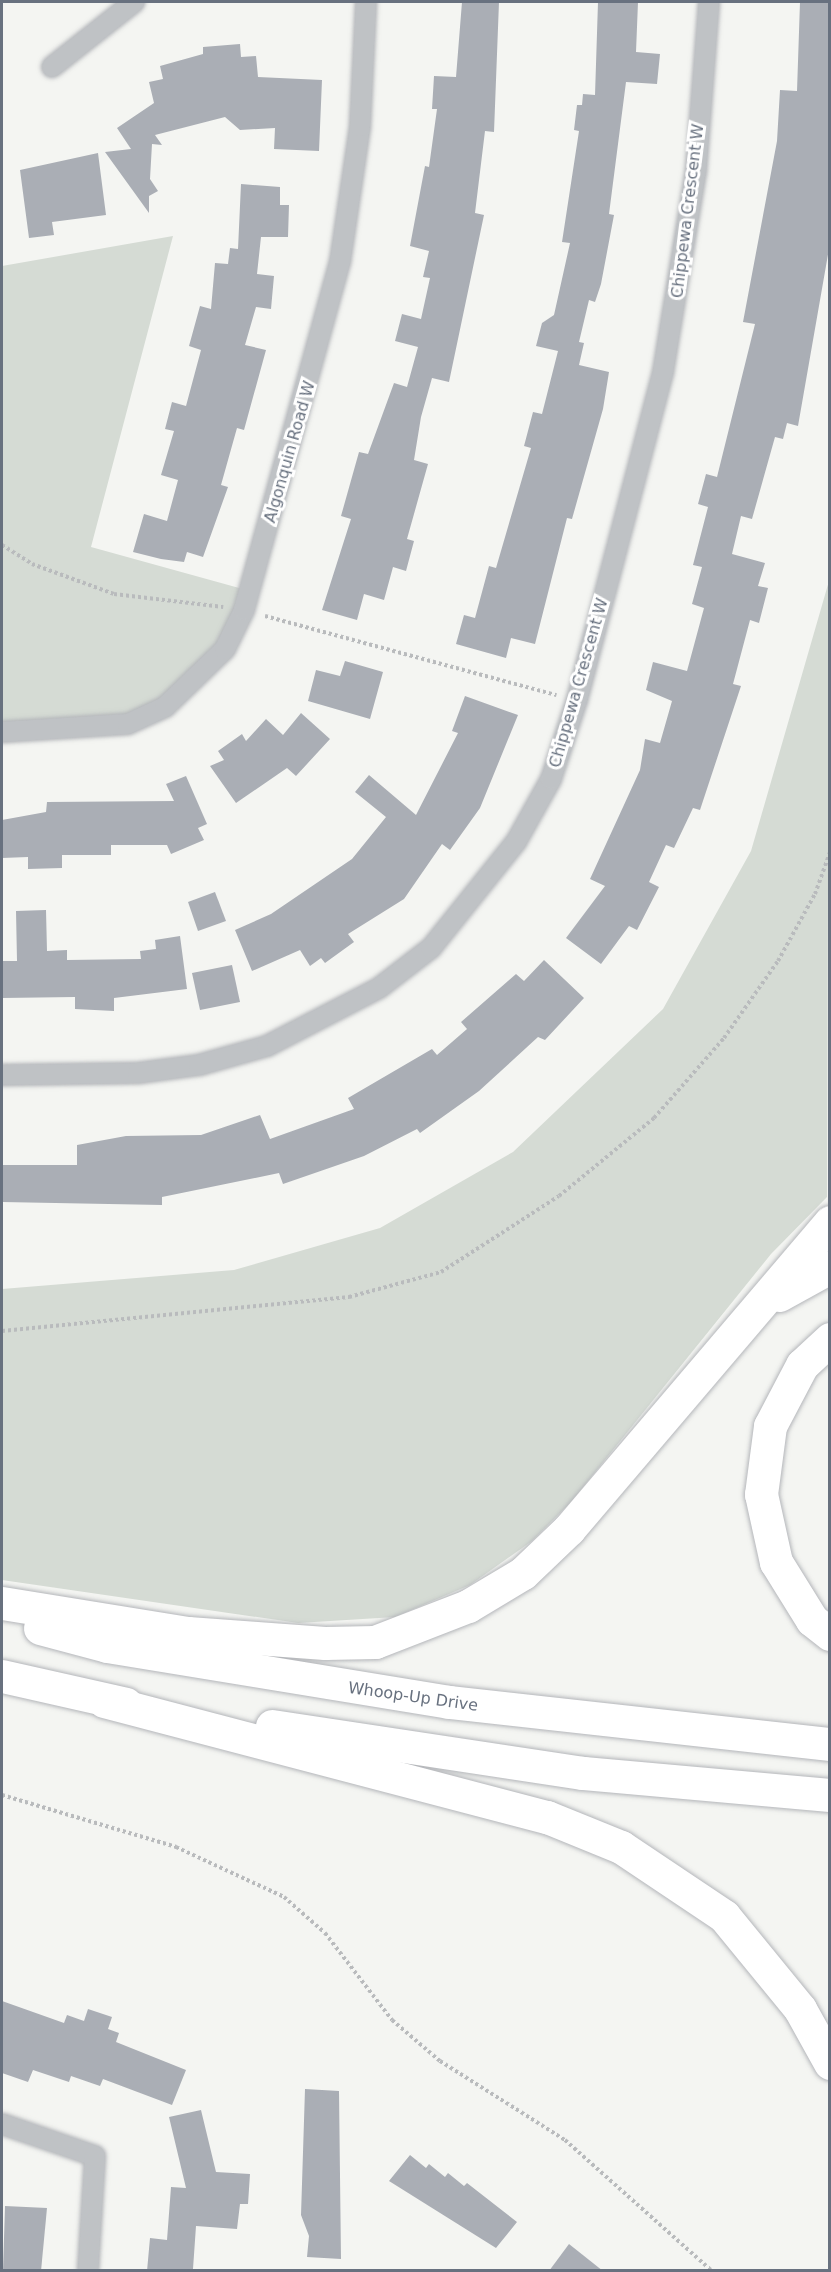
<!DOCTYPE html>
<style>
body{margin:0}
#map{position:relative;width:831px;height:2272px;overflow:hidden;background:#f4f5f2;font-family:"DejaVu Sans",sans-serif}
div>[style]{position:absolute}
.green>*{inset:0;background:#d5dbd4}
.building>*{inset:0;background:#aaaeb5}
.path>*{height:4px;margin-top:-2px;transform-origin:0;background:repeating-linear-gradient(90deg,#b9bbbd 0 3px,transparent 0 6px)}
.roads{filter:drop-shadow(0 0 2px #b4b6ba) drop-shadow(0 0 2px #b4b6ba)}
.minor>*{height:20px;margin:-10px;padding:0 10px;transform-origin:10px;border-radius:10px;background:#bfc2c5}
.motorway>*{height:33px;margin:-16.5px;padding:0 16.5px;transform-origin:16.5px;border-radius:16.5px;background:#fff}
span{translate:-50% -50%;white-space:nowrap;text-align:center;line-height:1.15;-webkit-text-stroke:6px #fff;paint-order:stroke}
.street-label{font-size:16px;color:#68717f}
.frame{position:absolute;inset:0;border:3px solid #68717f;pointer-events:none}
</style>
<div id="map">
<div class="green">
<div style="clip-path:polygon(173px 236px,91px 547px,250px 591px,225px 649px,128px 724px,2px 732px,2px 266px)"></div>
<div style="clip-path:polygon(829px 581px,827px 1197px,771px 1254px,571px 1502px,532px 1541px,470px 1585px,395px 1617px,298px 1623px,2px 1580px,2px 1289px,234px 1270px,380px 1228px,513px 1152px,663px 1009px,751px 851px)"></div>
</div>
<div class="building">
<div style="clip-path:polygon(462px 2px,499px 2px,494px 132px,485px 131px,475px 213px,484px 215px,449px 382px,432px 378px,421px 417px,414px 460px,428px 464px,407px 539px,414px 541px,406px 571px,393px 567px,384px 600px,364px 594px,357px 620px,322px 610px,351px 519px,341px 516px,359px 452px,368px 454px,394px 383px,407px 387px,418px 347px,395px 341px,402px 314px,421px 319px,430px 278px,423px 277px,429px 251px,410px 246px,425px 166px,429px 167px,437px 109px,432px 109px,434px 76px,456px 77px)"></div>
<div style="clip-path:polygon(598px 2px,638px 2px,636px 52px,660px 54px,657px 84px,626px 82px,609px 214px,614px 215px,601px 284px,595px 302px,589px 300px,579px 342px,584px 343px,579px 365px,609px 372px,603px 409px,572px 519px,567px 518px,535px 644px,511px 638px,506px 658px,456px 644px,464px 615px,475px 618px,489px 566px,496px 568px,531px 448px,524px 446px,533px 412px,542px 414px,558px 351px,536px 346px,542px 323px,554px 315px,570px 243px,562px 242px,579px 131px,574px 130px,577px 105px,582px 105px,583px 94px,595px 95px)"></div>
<div style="clip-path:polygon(800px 2px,830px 2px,830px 243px,798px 426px,787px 423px,783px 439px,775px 437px,752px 519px,741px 516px,732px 554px,765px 563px,758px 586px,768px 588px,759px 623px,750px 620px,733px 684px,741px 686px,700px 810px,693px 808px,674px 848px,666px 845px,649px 882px,659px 887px,637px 930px,629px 926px,601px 964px,566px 938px,605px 886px,590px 879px,640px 770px,645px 739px,660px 743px,672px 701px,646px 690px,653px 662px,687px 671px,704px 608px,692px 604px,702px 567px,693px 565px,708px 507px,698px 504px,706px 474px,717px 477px,755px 324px,743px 322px,777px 141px,780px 90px,797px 91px)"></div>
<div style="clip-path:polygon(240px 44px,241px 57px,256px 56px,258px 77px,322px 80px,319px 151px,274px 149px,275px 128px,240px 130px,225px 117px,155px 135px,162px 145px,152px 144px,150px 179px,158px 191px,149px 196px,149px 213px,105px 152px,131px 149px,117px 128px,154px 103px,149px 82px,163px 79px,160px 66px,203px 54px,203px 47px)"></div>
<div style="clip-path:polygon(98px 153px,106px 215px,52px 222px,54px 235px,29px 238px,20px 170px)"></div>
<div style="clip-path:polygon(241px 184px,280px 187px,280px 205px,289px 205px,288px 237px,261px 237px,257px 274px,274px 276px,271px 309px,256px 307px,245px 345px,266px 350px,244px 430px,237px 428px,221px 485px,228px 487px,203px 557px,187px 552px,184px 562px,161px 559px,133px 552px,144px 514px,167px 521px,178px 480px,161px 475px,174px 431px,165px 429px,172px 402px,186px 406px,201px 350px,189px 346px,200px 306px,211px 309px,215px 263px,228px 264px,230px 248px,238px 249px)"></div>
<div style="clip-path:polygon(345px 661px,383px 672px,370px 719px,308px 701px,316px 670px,340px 676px)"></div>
<div style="clip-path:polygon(465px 696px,518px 715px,480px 808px,450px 850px,442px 844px,404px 899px,348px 934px,354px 942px,325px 963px,321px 958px,310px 966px,300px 950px,252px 971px,235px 930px,271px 914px,352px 859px,386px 817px,355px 792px,369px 775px,416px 815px,458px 733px,452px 731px)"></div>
<div style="clip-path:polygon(301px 713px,330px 739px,296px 776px,287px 768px,236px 803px,210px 766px,224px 760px,218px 751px,242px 734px,246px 741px,266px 719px,283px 735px)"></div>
<div style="clip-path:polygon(186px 776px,207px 824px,198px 828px,204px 840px,171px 854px,167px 845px,111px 845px,111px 855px,62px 855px,62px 868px,28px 869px,28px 857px,2px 858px,2px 820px,46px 812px,47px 802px,174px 801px,166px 784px)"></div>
<div style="clip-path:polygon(215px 892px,226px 921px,198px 931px,188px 902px)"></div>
<div style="clip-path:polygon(46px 910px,47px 951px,67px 950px,67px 960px,141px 959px,140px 951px,156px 949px,155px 940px,180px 936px,187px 989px,114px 998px,114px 1011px,75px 1009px,75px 997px,2px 998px,2px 961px,17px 961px,16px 911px)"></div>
<div style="clip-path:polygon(544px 960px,584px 998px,545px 1040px,538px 1037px,479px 1091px,420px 1133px,417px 1129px,364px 1156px,283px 1184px,279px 1173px,162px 1197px,162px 1205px,2px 1202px,2px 1165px,77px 1165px,77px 1145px,126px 1136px,201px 1135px,260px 1115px,270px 1139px,354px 1109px,348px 1098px,432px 1049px,437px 1055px,467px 1029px,461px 1022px,516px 974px,524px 981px)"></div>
<div style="clip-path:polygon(232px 965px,240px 1002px,200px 1010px,192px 973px)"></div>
<div style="clip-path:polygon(2px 2001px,64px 2023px,67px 2015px,84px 2021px,88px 2009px,112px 2017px,108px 2029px,119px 2033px,116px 2042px,186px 2070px,172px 2105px,103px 2079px,100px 2086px,71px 2076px,69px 2082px,33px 2070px,28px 2082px,2px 2073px)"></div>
<div style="clip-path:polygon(305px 2089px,339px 2091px,341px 2259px,307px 2257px,309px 2236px,301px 2215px)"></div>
<div style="clip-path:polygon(201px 2110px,216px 2172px,250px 2174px,248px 2204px,240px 2204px,237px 2229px,196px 2226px,193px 2269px,147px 2271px,150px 2238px,167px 2240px,171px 2187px,186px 2188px,169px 2117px)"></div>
<div style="clip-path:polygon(410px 2155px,426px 2168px,429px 2164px,445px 2177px,448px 2173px,464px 2186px,467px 2183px,517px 2222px,496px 2248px,389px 2181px)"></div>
<div style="clip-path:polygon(5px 2206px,47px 2208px,41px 2271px,3px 2271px)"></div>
<div style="clip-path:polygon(569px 2244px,603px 2271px,549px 2271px)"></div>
</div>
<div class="path">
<div style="left:2px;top:545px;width:36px;rotate:32deg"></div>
<div style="left:32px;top:564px;width:87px;rotate:20.1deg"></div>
<div style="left:114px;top:594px;width:110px;rotate:6.8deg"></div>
<div style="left:265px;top:616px;width:302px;rotate:15.2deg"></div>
<div style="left:2px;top:1331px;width:349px;rotate:-5.6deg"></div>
<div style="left:349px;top:1297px;width:95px;rotate:-15.2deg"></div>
<div style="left:441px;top:1272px;width:140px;rotate:-32.8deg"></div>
<div style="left:559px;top:1196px;width:123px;rotate:-39.4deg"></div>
<div style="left:654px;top:1118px;width:106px;rotate:-48.8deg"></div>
<div style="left:724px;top:1038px;width:94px;rotate:-55deg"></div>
<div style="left:778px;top:961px;width:77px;rotate:-61.1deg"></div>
<div style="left:815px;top:894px;width:45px;rotate:-70.3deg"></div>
<div style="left:2px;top:1795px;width:182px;rotate:16.6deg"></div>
<div style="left:176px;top:1847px;width:119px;rotate:24.8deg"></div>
<div style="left:284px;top:1897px;width:55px;rotate:41.3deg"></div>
<div style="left:325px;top:1933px;width:110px;rotate:52.4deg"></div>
<div style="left:392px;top:2020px;width:63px;rotate:40.5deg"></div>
<div style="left:440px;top:2061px;width:148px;rotate:32.3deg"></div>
<div style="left:565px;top:2140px;width:195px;rotate:41.7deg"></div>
</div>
<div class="roads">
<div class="minor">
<div style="left:52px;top:67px;width:105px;rotate:-38.4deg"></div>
<div style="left:2px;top:732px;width:126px;rotate:-3.6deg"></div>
<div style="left:128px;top:724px;width:41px;rotate:-24.7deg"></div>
<div style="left:165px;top:707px;width:83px;rotate:-44deg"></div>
<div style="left:225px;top:649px;width:43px;rotate:-64deg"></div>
<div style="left:244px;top:610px;width:361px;rotate:-74.6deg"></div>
<div style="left:340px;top:262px;width:137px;rotate:-81.6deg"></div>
<div style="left:360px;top:126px;width:124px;rotate:-87.2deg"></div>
<div style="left:2px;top:1075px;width:136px;rotate:-0.8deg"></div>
<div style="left:138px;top:1073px;width:62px;rotate:-7.5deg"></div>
<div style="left:199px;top:1065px;width:71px;rotate:-15.6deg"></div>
<div style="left:267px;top:1046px;width:126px;rotate:-27.4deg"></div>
<div style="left:379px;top:988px;width:66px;rotate:-37.6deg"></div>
<div style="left:431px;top:948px;width:136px;rotate:-51.3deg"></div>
<div style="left:516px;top:842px;width:72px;rotate:-60.9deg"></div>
<div style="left:551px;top:779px;width:83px;rotate:-71.8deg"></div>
<div style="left:577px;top:700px;width:339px;rotate:-75.3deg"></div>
<div style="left:663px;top:372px;width:204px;rotate:-80.7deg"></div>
<div style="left:696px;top:171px;width:169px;rotate:-85.6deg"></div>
<div style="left:2px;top:2124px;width:98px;rotate:19deg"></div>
<div style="left:95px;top:2156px;width:114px;rotate:93.5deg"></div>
</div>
<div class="motorway">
<div style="left:779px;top:1295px;width:58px;rotate:-28.8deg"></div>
<div style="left:830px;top:1339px;width:38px;rotate:137deg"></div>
<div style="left:802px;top:1365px;width:69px;rotate:117.7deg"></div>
<div style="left:770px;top:1426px;width:69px;rotate:97.5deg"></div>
<div style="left:761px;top:1494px;width:70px;rotate:77.6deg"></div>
<div style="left:776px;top:1562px;width:68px;rotate:58.2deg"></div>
<div style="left:812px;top:1620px;width:23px;rotate:38deg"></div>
<div style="left:2px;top:1603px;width:188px;rotate:9.2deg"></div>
<div style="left:188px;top:1633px;width:137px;rotate:4.2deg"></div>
<div style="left:325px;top:1643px;width:50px;rotate:-1.1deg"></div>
<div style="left:375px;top:1642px;width:100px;rotate:-21.2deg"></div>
<div style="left:468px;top:1606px;width:64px;rotate:-31deg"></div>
<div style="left:523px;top:1573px;width:64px;rotate:-43.7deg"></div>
<div style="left:569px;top:1529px;width:403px;rotate:-49.6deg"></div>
<div style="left:40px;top:1628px;width:69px;rotate:15deg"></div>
<div style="left:107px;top:1646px;width:347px;rotate:9.3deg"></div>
<div style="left:449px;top:1702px;width:383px;rotate:6.3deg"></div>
<div style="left:2px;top:1676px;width:127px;rotate:12.7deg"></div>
<div style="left:104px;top:1701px;width:458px;rotate:14.7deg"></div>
<div style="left:547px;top:1817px;width:80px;rotate:22.1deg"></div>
<div style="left:621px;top:1847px;width:124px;rotate:33.8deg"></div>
<div style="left:724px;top:1916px;width:120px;rotate:50.7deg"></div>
<div style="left:800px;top:2009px;width:62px;rotate:60.9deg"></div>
<div style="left:272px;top:1726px;width:315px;rotate:8.6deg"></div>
<div style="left:583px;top:1773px;width:248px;rotate:5.1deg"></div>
</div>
</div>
<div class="street-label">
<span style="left:688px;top:211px;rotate:-83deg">Chippewa Crescent W</span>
<span style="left:290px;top:452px;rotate:-74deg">Algonquin Road W</span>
<span style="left:579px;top:683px;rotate:-74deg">Chippewa Crescent W</span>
<span style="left:413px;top:1697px;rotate:8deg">Whoop-Up Drive</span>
</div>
<div class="frame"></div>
</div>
